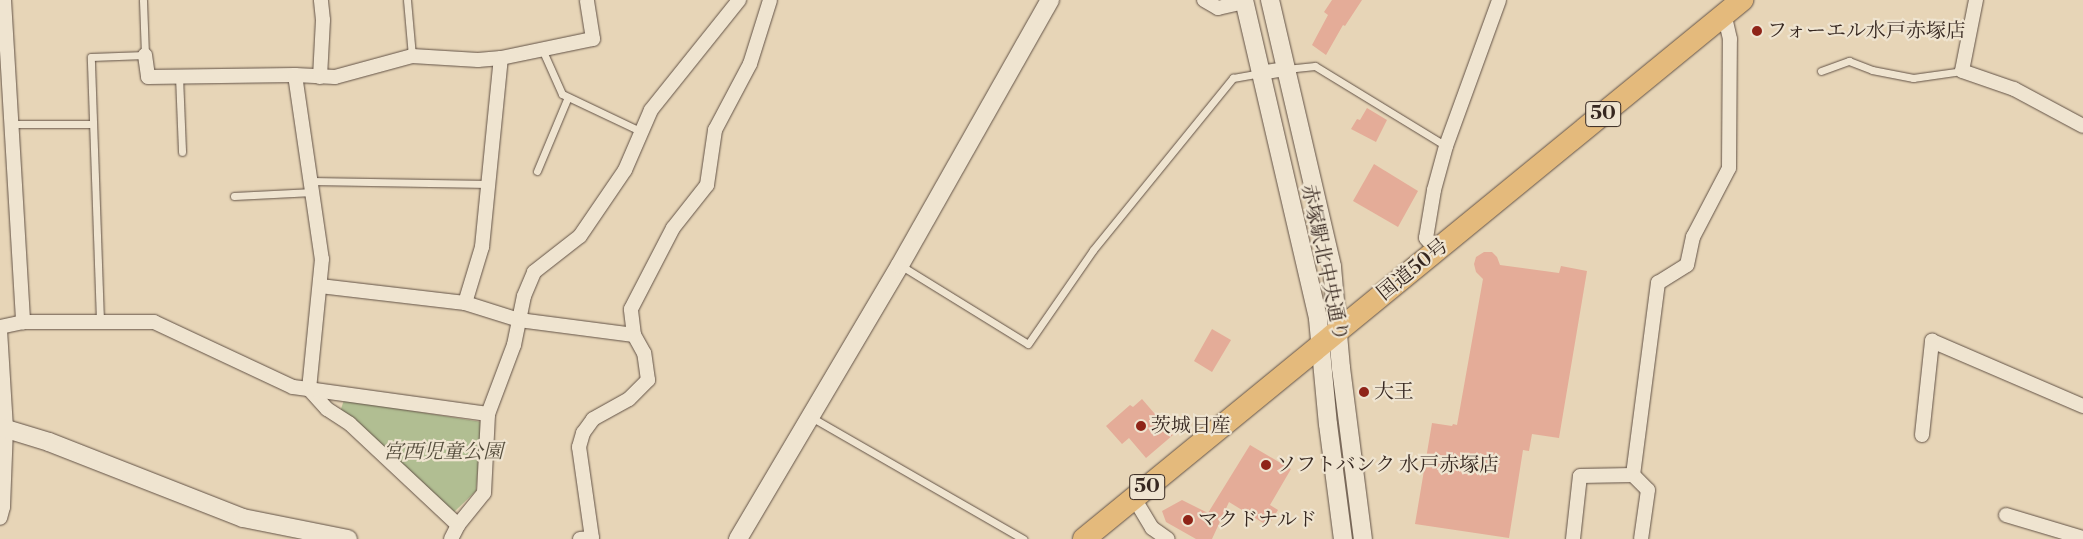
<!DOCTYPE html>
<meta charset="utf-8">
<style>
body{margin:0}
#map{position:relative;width:2083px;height:539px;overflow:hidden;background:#e7d5b7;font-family:"Libre Bodoni","Noto Serif JP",serif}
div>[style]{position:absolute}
.green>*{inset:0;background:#b1be92}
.building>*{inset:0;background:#e4ac98}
.roads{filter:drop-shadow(0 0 1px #625246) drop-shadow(0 0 1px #625246)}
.service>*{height:7px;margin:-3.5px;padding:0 3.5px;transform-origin:3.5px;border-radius:3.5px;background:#efe4d0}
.minor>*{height:14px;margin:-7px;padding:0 7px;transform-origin:7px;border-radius:7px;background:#efe4d0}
.tertiary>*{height:18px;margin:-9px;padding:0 9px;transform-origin:9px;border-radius:9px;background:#efe4d0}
.trunk>*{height:22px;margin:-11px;padding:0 11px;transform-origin:11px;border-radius:11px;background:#e4ba7c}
.dots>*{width:14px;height:14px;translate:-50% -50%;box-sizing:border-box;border:2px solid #efe4d0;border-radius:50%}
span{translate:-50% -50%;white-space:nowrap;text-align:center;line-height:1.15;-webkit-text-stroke:4.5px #efe4d0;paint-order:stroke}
.shield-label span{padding:1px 4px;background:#efe4d0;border:1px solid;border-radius:4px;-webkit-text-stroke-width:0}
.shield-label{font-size:19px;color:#362720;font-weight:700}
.poi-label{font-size:20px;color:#362720}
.left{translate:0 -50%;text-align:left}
.street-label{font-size:20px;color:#362720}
.park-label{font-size:20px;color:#554d3c;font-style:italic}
</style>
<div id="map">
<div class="green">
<div style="clip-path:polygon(344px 400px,482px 422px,476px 491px,454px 512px,340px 412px)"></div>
</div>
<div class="building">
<div style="clip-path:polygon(1332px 0,1362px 0,1345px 26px,1343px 25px,1326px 55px,1312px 45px,1328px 15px,1324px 12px)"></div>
<div style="clip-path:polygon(1367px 108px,1387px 120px,1376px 142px,1351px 129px,1357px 119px,1360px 120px)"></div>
<div style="clip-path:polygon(1374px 164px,1418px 191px,1398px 227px,1353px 201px)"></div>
<div style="clip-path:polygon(1484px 252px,1492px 252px,1497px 257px,1500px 265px,1559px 273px,1561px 266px,1587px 271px,1559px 438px,1532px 434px,1529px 451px,1523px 450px,1509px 538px,1415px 524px,1432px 423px,1452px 426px,1453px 424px,1457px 425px,1483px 279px,1476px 272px,1474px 264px,1476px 257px)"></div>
<div style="clip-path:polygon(1212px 329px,1231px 340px,1212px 372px,1194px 361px)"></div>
<div style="clip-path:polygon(1142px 399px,1173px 435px,1146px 458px,1129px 438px,1122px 444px,1106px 426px,1130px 405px,1133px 407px)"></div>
<div style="clip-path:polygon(1250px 445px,1291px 469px,1270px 505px,1278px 510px,1268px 526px,1229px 502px,1212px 539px,1196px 539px,1166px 522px,1162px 511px,1182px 500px,1208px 513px)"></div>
</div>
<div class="roads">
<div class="service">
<div style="left:407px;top:0;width:56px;rotate:84.9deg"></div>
<div style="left:542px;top:49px;width:49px;rotate:66deg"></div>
<div style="left:562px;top:94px;width:89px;rotate:25.4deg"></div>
<div style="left:1286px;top:69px;width:29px;rotate:-6deg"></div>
<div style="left:1315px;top:66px;width:153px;rotate:31.4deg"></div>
<div style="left:1821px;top:71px;width:30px;rotate:-20deg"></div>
<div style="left:1849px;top:61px;width:25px;rotate:21deg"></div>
<div style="left:1872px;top:70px;width:42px;rotate:11deg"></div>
<div style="left:1913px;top:78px;width:49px;rotate:-8.1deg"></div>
<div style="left:179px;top:76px;width:76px;rotate:87.7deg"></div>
<div style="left:11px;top:124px;width:82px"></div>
<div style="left:537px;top:171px;width:80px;rotate:-67.3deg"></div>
<div style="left:311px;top:181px;width:178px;rotate:1deg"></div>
<div style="left:234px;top:196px;width:79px;rotate:-2.9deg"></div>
<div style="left:900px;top:265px;width:150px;rotate:31.7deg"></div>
<div style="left:1028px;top:344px;width:114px;rotate:-55.3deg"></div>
<div style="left:1093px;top:250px;width:222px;rotate:-50.9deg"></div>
<div style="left:1233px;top:78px;width:27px;rotate:-10deg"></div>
<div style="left:100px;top:321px;width:264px;rotate:-92deg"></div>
<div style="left:91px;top:57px;width:54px;rotate:-2.1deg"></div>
<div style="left:145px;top:55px;width:55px;rotate:-92.1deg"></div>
<div style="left:811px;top:417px;width:245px;rotate:29.9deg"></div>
</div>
<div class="minor">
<div style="left:4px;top:0;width:323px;rotate:86.6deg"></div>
<div style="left:1204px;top:0;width:16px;rotate:30deg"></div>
<div style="left:1218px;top:8px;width:27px;rotate:-13deg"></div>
<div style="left:1976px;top:0;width:72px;rotate:101.2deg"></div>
<div style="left:1962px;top:71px;width:55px;rotate:19.1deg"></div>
<div style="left:2014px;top:89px;width:78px;rotate:28.2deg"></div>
<div style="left:145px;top:55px;width:22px;rotate:82deg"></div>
<div style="left:148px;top:77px;width:147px;rotate:-0.8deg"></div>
<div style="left:295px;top:75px;width:40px;rotate:2.9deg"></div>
<div style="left:335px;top:77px;width:80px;rotate:-15.3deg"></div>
<div style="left:412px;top:56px;width:66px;rotate:3.5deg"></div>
<div style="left:478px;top:60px;width:23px;rotate:-5deg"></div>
<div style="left:501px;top:58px;width:94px;rotate:-11.7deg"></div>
<div style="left:593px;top:39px;width:39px;rotate:-99deg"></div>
<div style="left:1260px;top:73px;width:26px;rotate:-9deg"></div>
<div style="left:295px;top:75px;width:186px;rotate:81.7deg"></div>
<div style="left:322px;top:259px;width:131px;rotate:95.7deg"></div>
<div style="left:309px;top:389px;width:27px;rotate:48deg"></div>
<div style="left:327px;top:409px;width:27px;rotate:33deg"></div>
<div style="left:350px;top:424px;width:148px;rotate:43.1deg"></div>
<div style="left:320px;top:77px;width:57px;rotate:-87deg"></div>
<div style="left:323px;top:20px;width:20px;rotate:-96deg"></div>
<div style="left:1437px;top:251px;width:17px;rotate:-130deg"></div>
<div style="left:1426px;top:238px;width:49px;rotate:-80.5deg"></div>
<div style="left:1434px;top:190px;width:46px;rotate:-74.7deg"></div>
<div style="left:1446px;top:146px;width:155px;rotate:-70deg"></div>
<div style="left:320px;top:286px;width:146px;rotate:6.7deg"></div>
<div style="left:465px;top:303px;width:57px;rotate:17.5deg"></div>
<div style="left:519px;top:320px;width:116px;rotate:7.4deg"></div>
<div style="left:465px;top:303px;width:59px;rotate:-73.1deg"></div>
<div style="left:482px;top:247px;width:190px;rotate:-84.3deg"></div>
<div style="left:0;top:327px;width:24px;rotate:-12deg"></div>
<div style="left:23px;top:322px;width:131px"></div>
<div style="left:154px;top:322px;width:153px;rotate:25.1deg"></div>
<div style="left:293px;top:387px;width:197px;rotate:7.9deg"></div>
<div style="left:0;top:330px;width:98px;rotate:86.5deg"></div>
<div style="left:6px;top:428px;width:79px;rotate:92.2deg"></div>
<div style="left:3px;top:507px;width:11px;rotate:105deg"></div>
<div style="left:1922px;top:435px;width:95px;rotate:-83.9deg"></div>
<div style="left:1932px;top:341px;width:164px;rotate:23.3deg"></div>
<div style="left:1633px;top:475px;width:194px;rotate:-82.6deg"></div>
<div style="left:1658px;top:283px;width:34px;rotate:-32deg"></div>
<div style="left:1687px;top:265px;width:29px;rotate:-78deg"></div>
<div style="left:1693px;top:237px;width:78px;rotate:-62.4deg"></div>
<div style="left:1729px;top:168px;width:129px;rotate:-89.6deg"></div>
<div style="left:1730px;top:39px;width:26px;rotate:-103deg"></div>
<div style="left:1134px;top:498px;width:35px;rotate:59deg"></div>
<div style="left:1152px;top:528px;width:19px;rotate:35deg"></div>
<div style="left:2006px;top:515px;width:80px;rotate:16.6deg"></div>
<div style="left:451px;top:539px;width:16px;rotate:-63deg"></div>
<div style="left:458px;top:525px;width:41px;rotate:-50.9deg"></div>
<div style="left:484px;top:493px;width:79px;rotate:-87.1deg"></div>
<div style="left:488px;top:414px;width:74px;rotate:-69.4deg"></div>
<div style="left:514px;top:345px;width:50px;rotate:-78.5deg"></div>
<div style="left:524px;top:296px;width:26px;rotate:-67deg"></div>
<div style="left:534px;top:272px;width:58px;rotate:-38deg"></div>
<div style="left:580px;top:236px;width:80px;rotate:-55.7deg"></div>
<div style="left:625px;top:170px;width:65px;rotate:-66.6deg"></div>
<div style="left:651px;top:110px;width:141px;rotate:-51.3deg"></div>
<div style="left:580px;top:539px;width:12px;rotate:-5deg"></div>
<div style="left:592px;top:538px;width:92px;rotate:-98.1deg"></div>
<div style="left:579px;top:447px;width:15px;rotate:-74deg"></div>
<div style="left:583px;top:433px;width:17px;rotate:-54deg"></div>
<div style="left:593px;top:419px;width:41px;rotate:-29.1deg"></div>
<div style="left:629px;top:399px;width:27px;rotate:-45deg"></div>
<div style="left:648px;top:380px;width:27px;rotate:-98deg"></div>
<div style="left:644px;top:353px;width:21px;rotate:-119deg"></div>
<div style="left:634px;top:335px;width:26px;rotate:-97deg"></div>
<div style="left:631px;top:309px;width:91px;rotate:-62.6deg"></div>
<div style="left:673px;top:228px;width:55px;rotate:-51.7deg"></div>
<div style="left:707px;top:185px;width:56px;rotate:-81.7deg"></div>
<div style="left:715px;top:130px;width:75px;rotate:-62.1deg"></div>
<div style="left:750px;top:64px;width:67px;rotate:-72.6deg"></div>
<div style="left:1573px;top:539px;width:63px;rotate:-83.7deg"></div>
<div style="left:1580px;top:476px;width:53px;rotate:-1.1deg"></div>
<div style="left:1633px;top:475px;width:21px;rotate:45deg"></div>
<div style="left:1648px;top:490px;width:49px;rotate:98.1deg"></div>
</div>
<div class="tertiary">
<div style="left:1244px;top:0;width:327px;rotate:76.9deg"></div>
<div style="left:1318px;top:319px;width:105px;rotate:84.6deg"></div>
<div style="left:1328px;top:424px;width:116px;rotate:82.6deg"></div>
<div style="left:1270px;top:0;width:274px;rotate:76.9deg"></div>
<div style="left:1332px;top:267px;width:101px;rotate:84.9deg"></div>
<div style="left:1341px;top:368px;width:172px;rotate:82.7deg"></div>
<div style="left:0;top:427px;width:51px;rotate:17deg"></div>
<div style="left:49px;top:442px;width:208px;rotate:21.4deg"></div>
<div style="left:243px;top:518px;width:107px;rotate:11.3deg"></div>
<div style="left:738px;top:539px;width:318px;rotate:-59.4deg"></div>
<div style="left:900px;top:265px;width:305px;rotate:-60.5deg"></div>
</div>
<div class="trunk">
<div style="left:1084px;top:539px;width:851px;rotate:-39.32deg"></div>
</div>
</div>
<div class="dots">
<div style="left:1757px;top:31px;background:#8f2418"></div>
<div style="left:1364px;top:392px;background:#8f2418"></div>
<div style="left:1141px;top:426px;background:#8f2418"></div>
<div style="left:1266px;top:465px;background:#8f2418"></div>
<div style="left:1188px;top:520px;background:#8f2418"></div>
</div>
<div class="shield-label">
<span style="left:1603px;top:114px">50</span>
<span style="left:1147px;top:487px">50</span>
</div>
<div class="poi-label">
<span class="left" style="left:1767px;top:31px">フォーエル水戸赤塚店</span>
<span class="left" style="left:1374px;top:392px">大王</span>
<span class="left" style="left:1151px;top:426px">茨城日産</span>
<span class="left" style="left:1276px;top:465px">ソフトバンク 水戸赤塚店</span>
<span class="left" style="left:1198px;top:520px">マクドナルド</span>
</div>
<div class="street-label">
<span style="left:1324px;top:263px;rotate:78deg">赤塚駅北中央通り</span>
<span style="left:1413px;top:270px;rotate:-39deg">国道50号</span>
</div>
<div class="park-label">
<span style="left:443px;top:452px">宮西児童公園</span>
</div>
</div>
